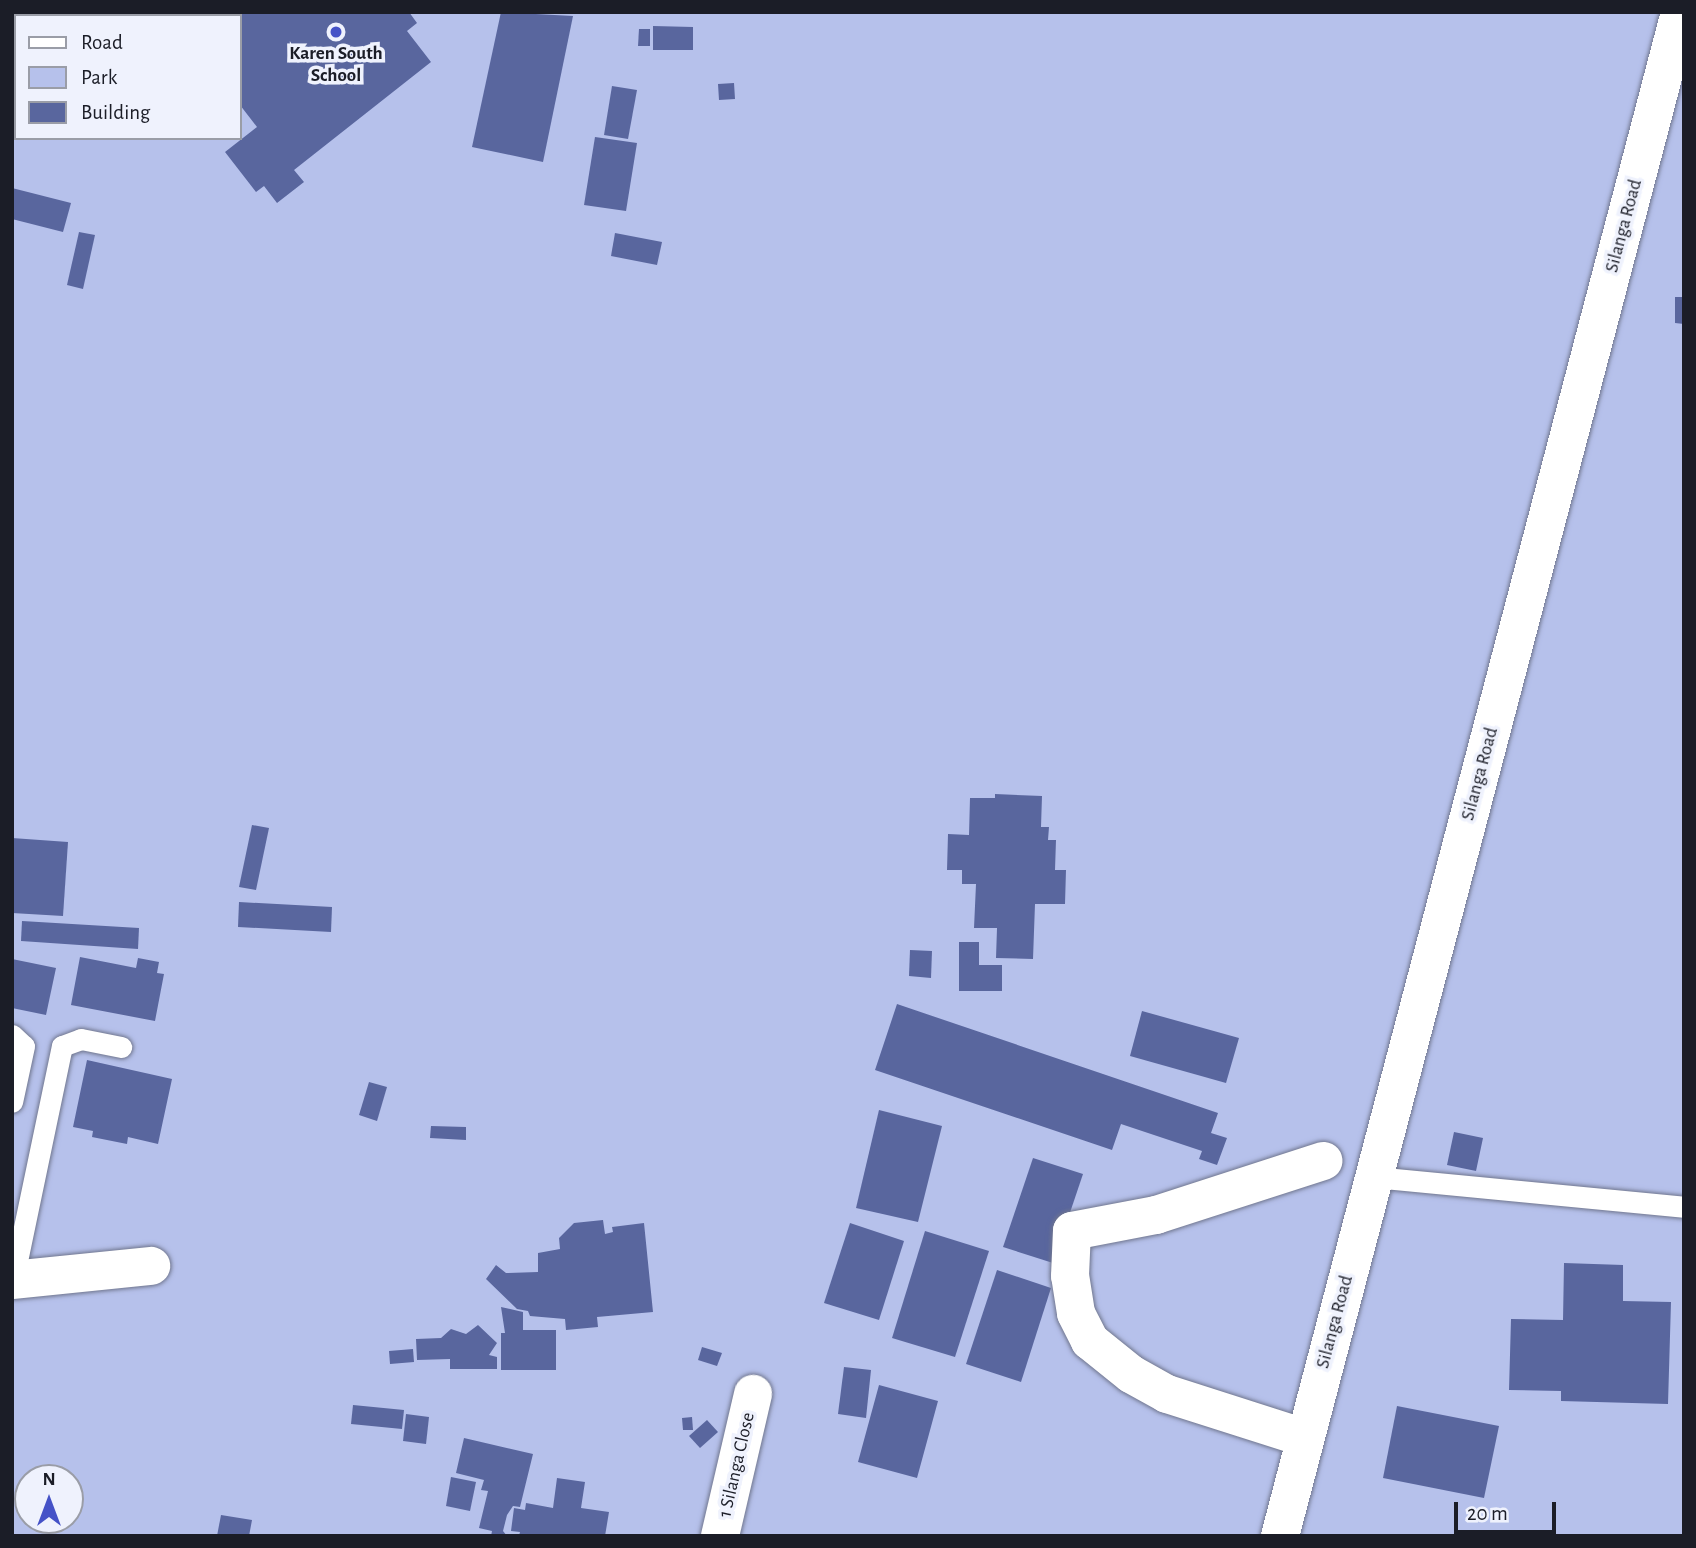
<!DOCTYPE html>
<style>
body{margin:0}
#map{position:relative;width:1696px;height:1548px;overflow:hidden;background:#eff2fd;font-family:"Alegreya Sans",sans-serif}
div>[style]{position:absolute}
.green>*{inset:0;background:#b6c1eb}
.building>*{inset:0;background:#59669e}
.roads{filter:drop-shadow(0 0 2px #70768e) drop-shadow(0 0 2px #70768e)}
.service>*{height:21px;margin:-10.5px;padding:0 10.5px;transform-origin:10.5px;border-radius:10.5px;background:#fff}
.minor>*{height:38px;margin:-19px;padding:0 19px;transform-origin:19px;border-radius:19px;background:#fff}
.dots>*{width:19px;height:19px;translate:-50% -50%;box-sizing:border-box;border:4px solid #eff2fd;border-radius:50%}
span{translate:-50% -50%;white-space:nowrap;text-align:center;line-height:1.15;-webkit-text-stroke:7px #eff2fd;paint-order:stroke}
.poi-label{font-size:19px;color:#1b1d27;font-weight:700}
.street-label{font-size:19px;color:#1b1d27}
.frame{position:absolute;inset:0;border:14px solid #1b1d27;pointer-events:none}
.legend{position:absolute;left:14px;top:14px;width:228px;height:126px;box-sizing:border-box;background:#eff2fd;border:2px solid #9a9da7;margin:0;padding:9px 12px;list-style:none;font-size:21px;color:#1b1d27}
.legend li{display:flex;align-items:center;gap:14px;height:35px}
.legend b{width:35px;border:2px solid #9a9da7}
.north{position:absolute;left:14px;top:1464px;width:70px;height:70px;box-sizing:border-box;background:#eff2fd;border:2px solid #9a9da7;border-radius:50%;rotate:0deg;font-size:19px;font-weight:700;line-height:28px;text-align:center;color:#1b1d27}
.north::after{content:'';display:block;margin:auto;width:24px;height:32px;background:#4552c7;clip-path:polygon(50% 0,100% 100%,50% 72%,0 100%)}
.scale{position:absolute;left:1454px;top:1502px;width:102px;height:32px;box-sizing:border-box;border:4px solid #1b1d27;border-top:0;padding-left:9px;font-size:21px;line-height:24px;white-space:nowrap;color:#1b1d27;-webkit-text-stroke:5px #eff2fd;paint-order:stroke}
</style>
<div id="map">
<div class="green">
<div style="clip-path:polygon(evenodd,12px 12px,1684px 12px,1684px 1536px,12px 1536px,12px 12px,16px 16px,240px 16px,240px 138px,16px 138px,16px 16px,12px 12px,28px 1478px,70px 1478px,70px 1520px,28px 1520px,28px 1478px)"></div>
</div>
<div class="building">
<div style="clip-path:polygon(208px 12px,409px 12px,417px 23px,407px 31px,431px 62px,294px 170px,304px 182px,277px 203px,264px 186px,256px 192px,225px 152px,257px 127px,240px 105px,240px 16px,203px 16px)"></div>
<div style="clip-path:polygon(501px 12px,573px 16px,543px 162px,472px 147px)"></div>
<div style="clip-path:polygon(653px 26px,693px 27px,693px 50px,653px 50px)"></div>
<div style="clip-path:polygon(639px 29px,650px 29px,650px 46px,638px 46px)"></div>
<div style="clip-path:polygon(734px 83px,735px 99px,719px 100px,718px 84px)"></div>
<div style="clip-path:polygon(612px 86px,637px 90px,628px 139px,604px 135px)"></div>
<div style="clip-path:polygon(595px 137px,637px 143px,626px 211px,584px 205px)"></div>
<div style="clip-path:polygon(12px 188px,71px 203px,63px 232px,12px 219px)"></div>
<div style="clip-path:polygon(79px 232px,95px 235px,83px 289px,67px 285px)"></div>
<div style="clip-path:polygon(615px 233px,662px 242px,657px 265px,611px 256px)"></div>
<div style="clip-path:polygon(1675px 297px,1684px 297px,1684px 324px,1675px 323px)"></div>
<div style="clip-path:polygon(995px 794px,1042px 796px,1041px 827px,1049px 827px,1048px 840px,1056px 840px,1055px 870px,1066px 870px,1065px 904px,1035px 904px,1033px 959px,996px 958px,997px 928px,974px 928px,976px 884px,962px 884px,962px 870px,947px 870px,948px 834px,969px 835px,970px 798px,995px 798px)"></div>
<div style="clip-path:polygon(252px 825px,269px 828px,256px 890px,239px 887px)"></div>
<div style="clip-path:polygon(12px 838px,68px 842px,63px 916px,12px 913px)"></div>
<div style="clip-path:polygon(239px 902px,332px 907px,331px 932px,238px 927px)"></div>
<div style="clip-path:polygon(22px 921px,139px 928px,138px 949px,21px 941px)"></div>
<div style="clip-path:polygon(959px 942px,979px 942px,979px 965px,1002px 965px,1002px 991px,959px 991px)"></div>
<div style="clip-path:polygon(910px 950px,932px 951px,931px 978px,909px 976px)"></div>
<div style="clip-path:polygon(80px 957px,136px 968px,138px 958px,159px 962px,157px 973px,164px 974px,155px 1021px,71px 1005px)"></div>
<div style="clip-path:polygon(12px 959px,56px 968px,46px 1015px,12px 1008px)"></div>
<div style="clip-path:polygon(897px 1004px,1218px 1113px,1211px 1133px,1227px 1138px,1217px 1165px,1199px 1159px,1202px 1151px,1121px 1124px,1112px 1150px,875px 1070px)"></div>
<div style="clip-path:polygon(1142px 1011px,1239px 1038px,1226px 1083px,1130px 1056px)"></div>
<div style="clip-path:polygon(87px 1060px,172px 1079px,158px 1144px,128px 1137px,127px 1144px,92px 1137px,93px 1131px,73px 1127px)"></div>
<div style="clip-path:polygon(369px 1082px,387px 1087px,377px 1121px,359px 1115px)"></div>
<div style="clip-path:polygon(879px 1110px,942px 1126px,918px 1222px,856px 1208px)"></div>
<div style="clip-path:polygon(431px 1126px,466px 1127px,466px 1140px,430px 1138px)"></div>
<div style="clip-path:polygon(1454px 1132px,1483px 1138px,1476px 1171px,1447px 1165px)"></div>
<div style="clip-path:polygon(1033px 1158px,1083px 1174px,1053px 1263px,1003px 1247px)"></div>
<div style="clip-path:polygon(603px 1220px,605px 1234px,613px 1232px,612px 1227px,644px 1223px,653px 1312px,597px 1317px,598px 1327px,566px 1330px,565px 1319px,530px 1316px,528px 1311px,517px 1309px,486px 1279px,496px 1265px,506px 1273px,538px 1272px,538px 1253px,560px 1249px,559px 1238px,574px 1223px)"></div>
<div style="clip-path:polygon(850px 1223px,904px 1241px,879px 1320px,824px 1303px)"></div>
<div style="clip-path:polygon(925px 1231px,989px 1251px,955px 1357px,892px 1338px)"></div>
<div style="clip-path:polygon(1564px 1263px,1623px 1265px,1623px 1301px,1671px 1302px,1668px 1404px,1561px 1401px,1561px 1391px,1509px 1390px,1511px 1319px,1563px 1320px)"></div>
<div style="clip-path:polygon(997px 1270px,1051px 1288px,1021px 1382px,966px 1364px)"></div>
<div style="clip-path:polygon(501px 1307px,523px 1312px,523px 1330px,556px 1330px,556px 1370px,501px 1370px,501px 1333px,505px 1333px)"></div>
<div style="clip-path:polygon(478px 1325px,497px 1343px,489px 1355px,497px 1357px,497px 1369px,450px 1369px,450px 1359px,417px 1360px,416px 1339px,441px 1338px,451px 1329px,466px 1334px)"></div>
<div style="clip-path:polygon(702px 1347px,722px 1353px,717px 1366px,698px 1360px)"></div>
<div style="clip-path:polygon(413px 1349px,414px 1362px,390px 1364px,389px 1351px)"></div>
<div style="clip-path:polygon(844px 1367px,871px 1370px,866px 1418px,838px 1414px)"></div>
<div style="clip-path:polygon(879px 1385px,938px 1401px,917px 1478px,858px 1462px)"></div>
<div style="clip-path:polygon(353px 1405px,404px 1410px,402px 1429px,351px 1424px)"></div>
<div style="clip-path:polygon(1397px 1406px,1499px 1426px,1484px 1498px,1383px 1478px)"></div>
<div style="clip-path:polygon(406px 1414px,429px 1417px,426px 1444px,403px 1441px)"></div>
<div style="clip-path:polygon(692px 1417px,693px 1430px,683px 1430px,682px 1418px)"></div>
<div style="clip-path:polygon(707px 1420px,718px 1432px,700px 1448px,689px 1436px)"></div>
<div style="clip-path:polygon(464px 1438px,533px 1454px,520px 1507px,513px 1506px,507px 1515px,503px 1531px,507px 1536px,491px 1536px,492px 1531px,479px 1528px,488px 1491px,481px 1490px,484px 1480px,456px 1473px)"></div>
<div style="clip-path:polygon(451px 1477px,476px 1482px,470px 1511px,446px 1506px)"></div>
<div style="clip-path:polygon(557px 1478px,585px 1482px,581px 1508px,609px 1512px,605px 1536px,519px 1536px,520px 1532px,511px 1531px,514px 1508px,525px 1510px,526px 1503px,553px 1508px)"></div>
<div style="clip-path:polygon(221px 1515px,252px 1520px,249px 1536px,217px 1536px)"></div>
</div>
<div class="roads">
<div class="service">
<div style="left:12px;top:1035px;width:16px;rotate:43deg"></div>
<div style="left:24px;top:1046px;width:57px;rotate:102.1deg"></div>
<div style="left:1374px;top:1177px;width:311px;rotate:5.5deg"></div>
<div style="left:13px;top:1280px;width:239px;rotate:-78.2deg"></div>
<div style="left:62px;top:1046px;width:20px;rotate:-20deg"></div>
<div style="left:81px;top:1039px;width:41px;rotate:11.3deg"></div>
</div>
<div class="minor">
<div style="left:12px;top:1280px;width:140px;rotate:-5.8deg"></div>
<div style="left:1305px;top:1438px;width:145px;rotate:-162.3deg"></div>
<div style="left:1167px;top:1394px;width:41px;rotate:-150.9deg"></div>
<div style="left:1131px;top:1374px;width:53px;rotate:-141.2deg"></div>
<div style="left:1090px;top:1341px;width:31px;rotate:-117deg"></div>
<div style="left:1076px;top:1313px;width:37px;rotate:-99deg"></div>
<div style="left:1070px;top:1276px;width:45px;rotate:-87.5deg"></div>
<div style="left:1072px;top:1231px;width:86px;rotate:-10.8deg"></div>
<div style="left:1156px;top:1215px;width:176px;rotate:-17.9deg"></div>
<div style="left:720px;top:1536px;width:146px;rotate:-76.9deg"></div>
<div style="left:1280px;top:1536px;width:1576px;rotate:-75.29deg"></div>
</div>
</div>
<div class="dots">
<div style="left:336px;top:32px;background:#4552c7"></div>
</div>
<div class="poi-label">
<span style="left:336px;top:65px">Karen South<br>School</span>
</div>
<div class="street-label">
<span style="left:1624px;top:226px;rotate:-75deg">Silanga Road</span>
<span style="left:1480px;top:774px;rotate:-75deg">Silanga Road</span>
<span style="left:1335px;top:1322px;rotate:-75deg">Silanga Road</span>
<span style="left:737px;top:1465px;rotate:-77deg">1 Silanga Close</span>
</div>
<div class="frame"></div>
<ul class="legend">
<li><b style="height:9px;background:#fff"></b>Road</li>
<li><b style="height:19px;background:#b6c1eb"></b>Park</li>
<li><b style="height:19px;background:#59669e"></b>Building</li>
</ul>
<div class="north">N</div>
<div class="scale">20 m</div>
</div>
